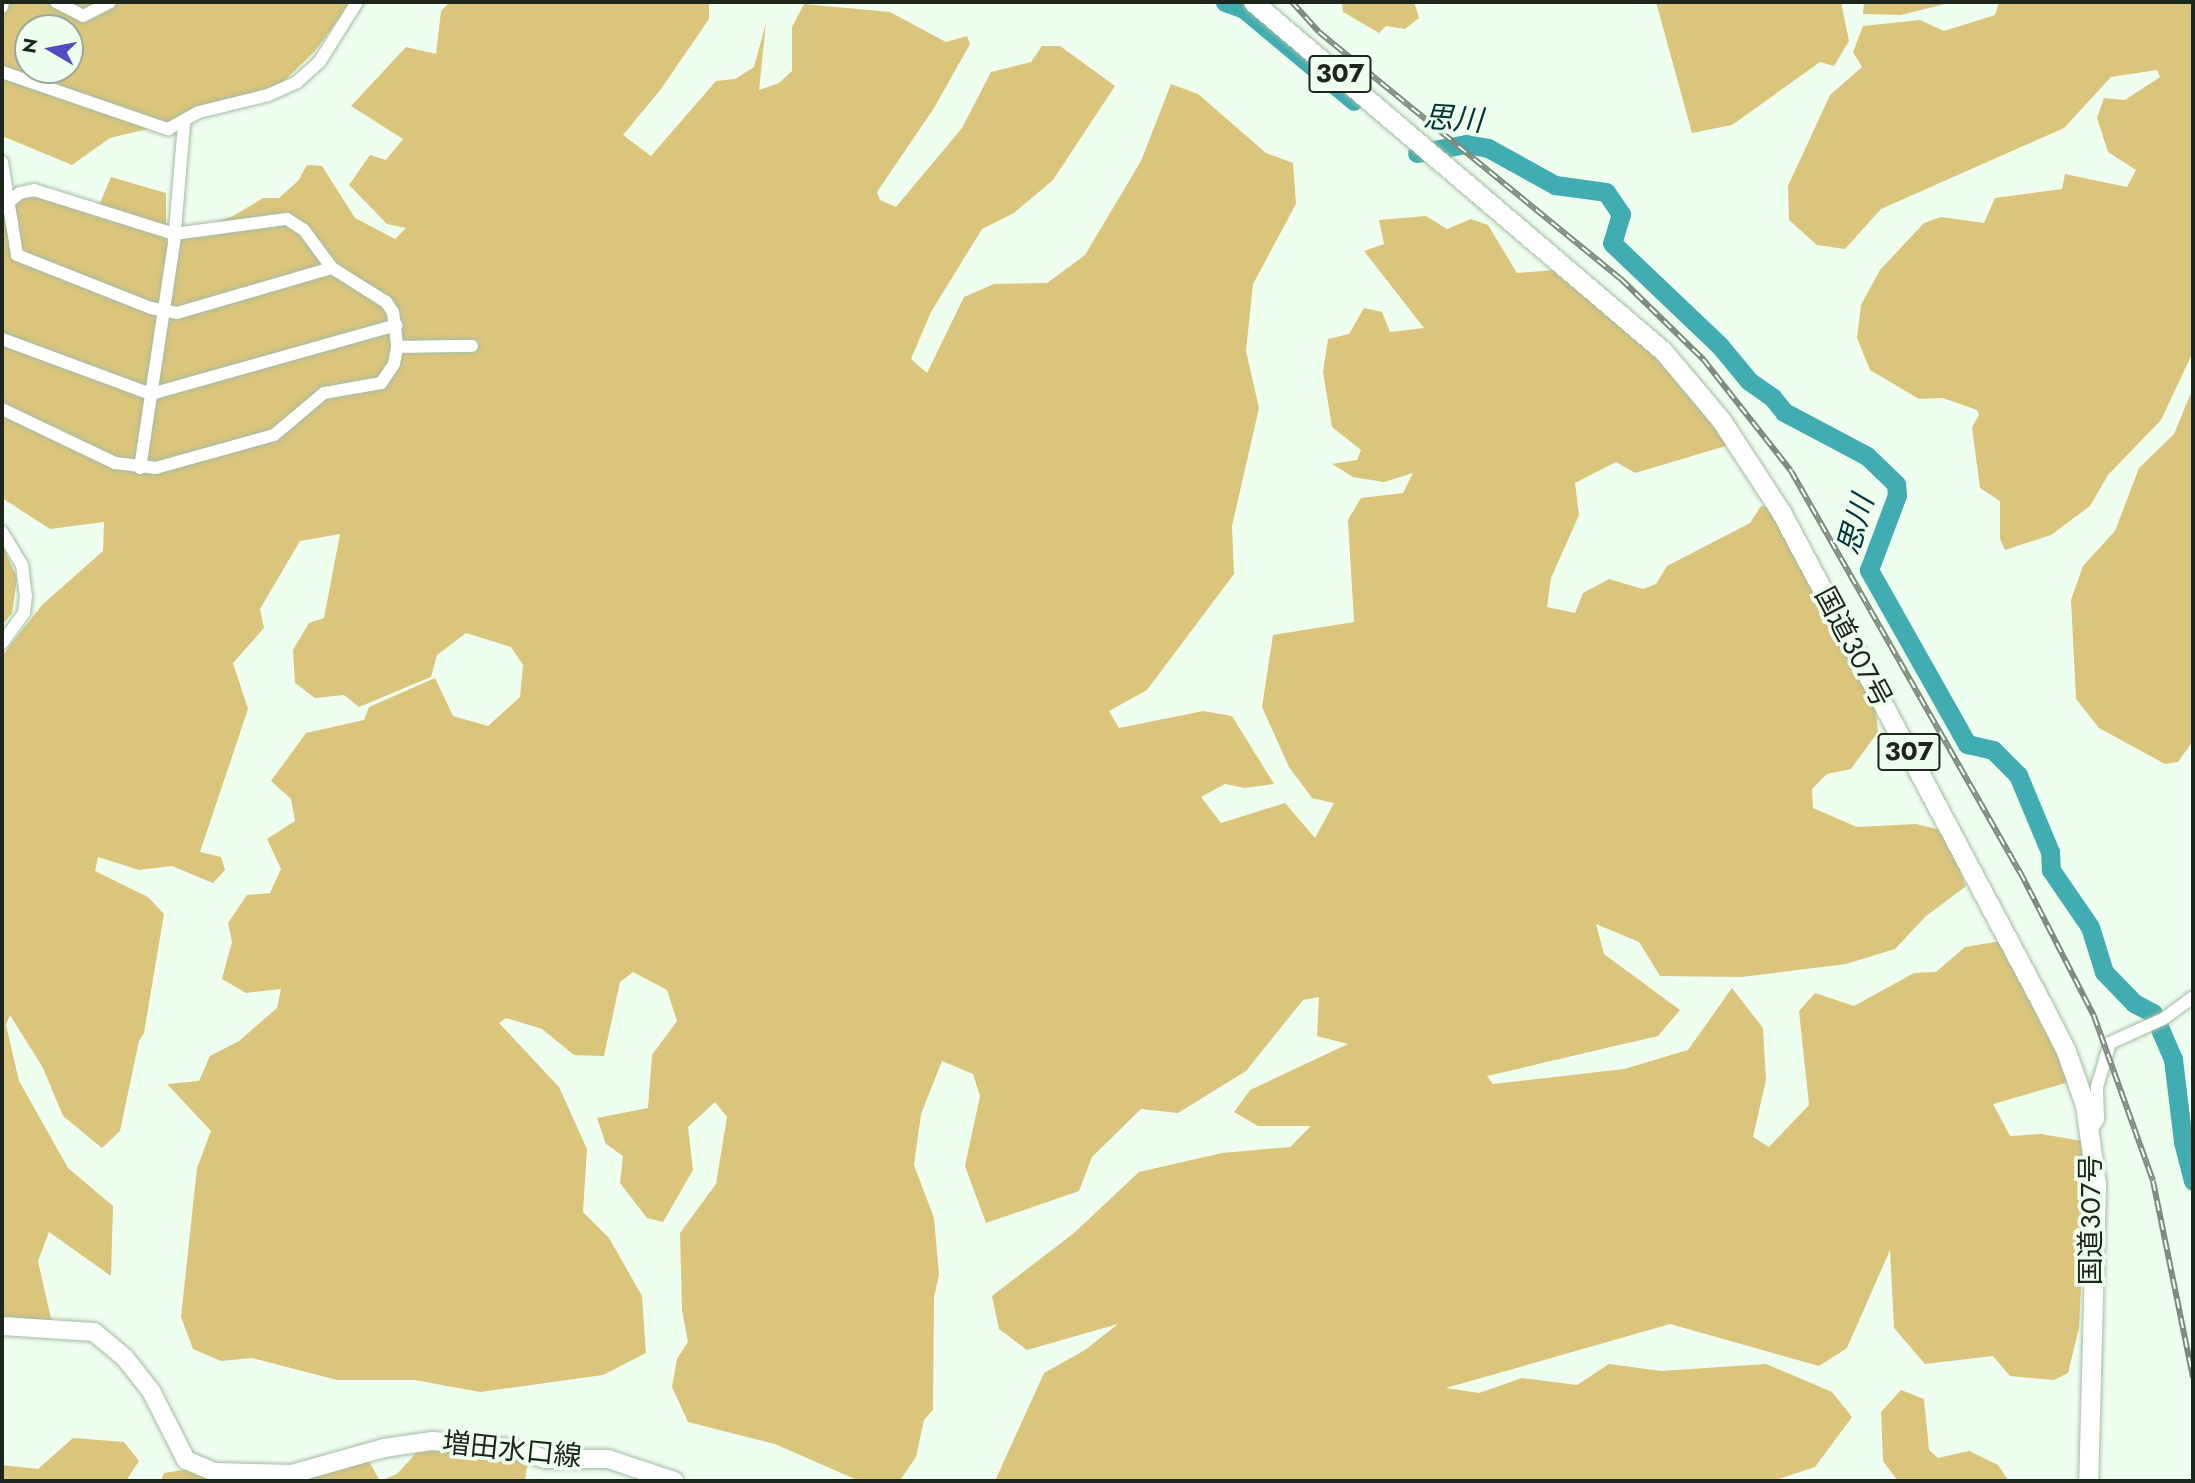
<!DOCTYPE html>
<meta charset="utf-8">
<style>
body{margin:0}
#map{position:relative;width:2195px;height:1483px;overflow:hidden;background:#efffef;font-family:Jost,"Noto Sans JP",sans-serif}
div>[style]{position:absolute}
.forest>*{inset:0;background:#dbc47b}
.river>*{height:19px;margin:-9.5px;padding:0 9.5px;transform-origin:9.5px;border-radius:9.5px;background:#41acb1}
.roads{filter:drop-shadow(0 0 2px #a3bca4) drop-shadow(0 0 2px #a3bca4)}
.minor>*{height:12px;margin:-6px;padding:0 6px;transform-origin:6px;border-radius:6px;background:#fff}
.secondary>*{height:18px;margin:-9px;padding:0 9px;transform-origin:9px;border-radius:9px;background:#fff}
.trunk>*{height:19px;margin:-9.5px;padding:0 9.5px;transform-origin:9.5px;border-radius:9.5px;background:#fff}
.rail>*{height:6px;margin-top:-3px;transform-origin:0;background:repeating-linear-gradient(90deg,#efffef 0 10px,#7e8b7e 0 20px);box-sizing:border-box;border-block:2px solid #7e8b7e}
span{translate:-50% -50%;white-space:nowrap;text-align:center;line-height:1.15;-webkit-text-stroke:7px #efffef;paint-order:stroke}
.shield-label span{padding:2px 5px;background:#efffef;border:2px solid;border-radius:5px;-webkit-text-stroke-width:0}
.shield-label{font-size:26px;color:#1c261c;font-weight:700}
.street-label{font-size:28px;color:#1c261c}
.water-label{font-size:30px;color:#003437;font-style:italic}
.frame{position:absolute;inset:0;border:4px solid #1c261c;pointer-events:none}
.north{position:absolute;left:14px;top:14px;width:70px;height:70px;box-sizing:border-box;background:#efffef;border:2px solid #9ba89b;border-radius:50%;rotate:280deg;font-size:19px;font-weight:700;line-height:28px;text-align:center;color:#1c261c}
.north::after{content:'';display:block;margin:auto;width:24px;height:32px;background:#514ac1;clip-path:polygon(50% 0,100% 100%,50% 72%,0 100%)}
</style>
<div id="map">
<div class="forest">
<div style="clip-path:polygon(evenodd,2px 2px,351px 2px,315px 51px,283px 82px,169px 124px,110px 138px,72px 165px,2px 136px,2px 2px,28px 28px,70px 28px,70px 70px,28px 70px,28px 28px)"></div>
<div style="clip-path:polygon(450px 2px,709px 2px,709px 19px,661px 89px,623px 135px,651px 156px,716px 81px,735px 79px,754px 67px,766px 23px,759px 90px,779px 83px,792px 71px,792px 27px,804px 4px,890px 12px,946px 42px,967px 36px,970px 44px,934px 108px,877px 192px,880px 200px,896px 207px,962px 128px,991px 72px,1031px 62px,1042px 46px,1060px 46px,1115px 86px,1053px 180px,1014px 213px,982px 229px,931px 312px,911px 359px,927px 373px,964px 297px,994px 284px,1047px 283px,1085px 255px,1141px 161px,1171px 84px,1198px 94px,1266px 153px,1293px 163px,1296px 204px,1253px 284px,1246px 351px,1259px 408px,1232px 526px,1234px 574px,1147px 690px,1109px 711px,1119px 728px,1203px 711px,1232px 716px,1274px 784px,1245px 788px,1225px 784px,1201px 797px,1221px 823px,1285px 803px,1315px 838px,1334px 803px,1312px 798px,1289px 767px,1262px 707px,1273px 635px,1354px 622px,1348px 520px,1361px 498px,1403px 493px,1413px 473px,1384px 482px,1353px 477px,1332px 464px,1357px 460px,1361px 450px,1332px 427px,1323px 372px,1328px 339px,1349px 334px,1364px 308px,1382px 312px,1390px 332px,1424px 328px,1364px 251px,1384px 244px,1379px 220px,1426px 216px,1447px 229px,1471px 219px,1488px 225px,1517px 273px,1555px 270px,1621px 324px,1677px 376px,1729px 445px,1635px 473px,1616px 462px,1575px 483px,1579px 515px,1551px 578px,1547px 607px,1575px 613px,1583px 593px,1609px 579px,1643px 589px,1656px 584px,1667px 566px,1750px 523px,1761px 506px,1773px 508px,1875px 704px,1878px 732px,1851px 769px,1827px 774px,1812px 789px,1813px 808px,1857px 827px,1916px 824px,1944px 831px,1966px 886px,1925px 917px,1895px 949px,1846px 964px,1742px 977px,1660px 976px,1639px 942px,1596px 924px,1604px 954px,1680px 1010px,1658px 1036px,1487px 1076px,1493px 1084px,1624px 1069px,1688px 1050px,1732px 988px,1763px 1028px,1766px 1080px,1753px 1137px,1769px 1147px,1809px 1105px,1799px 1011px,1815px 993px,1854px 1006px,1914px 973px,1936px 972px,1965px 947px,2001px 941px,2049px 1028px,2069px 1082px,1993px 1104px,2010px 1136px,2041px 1134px,2082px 1141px,2086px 1193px,2079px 1328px,2068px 1373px,2054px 1380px,2010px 1376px,1993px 1356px,1925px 1364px,1894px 1328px,1890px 1250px,1847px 1348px,1819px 1366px,1670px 1324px,1446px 1388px,1479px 1393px,1522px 1378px,1577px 1385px,1609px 1364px,1661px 1371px,1766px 1364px,1832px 1392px,1852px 1417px,1815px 1467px,1773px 1481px,995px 1481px,1044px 1373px,1085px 1350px,1118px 1324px,1027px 1350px,999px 1329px,992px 1296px,1074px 1233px,1139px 1172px,1222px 1153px,1290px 1147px,1311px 1126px,1258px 1126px,1234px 1112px,1250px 1090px,1348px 1044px,1317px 1036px,1319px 997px,1303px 1000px,1246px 1071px,1178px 1113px,1141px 1109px,1092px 1157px,1079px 1191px,986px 1223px,965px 1166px,980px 1096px,973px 1074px,942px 1061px,921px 1114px,914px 1165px,934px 1218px,939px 1275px,934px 1297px,933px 1410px,924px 1420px,916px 1457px,901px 1479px,857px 1480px,775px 1444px,688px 1422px,672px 1387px,677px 1359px,688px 1342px,682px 1310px,680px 1233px,716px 1184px,727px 1117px,715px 1102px,688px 1127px,693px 1170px,663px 1222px,647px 1218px,620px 1183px,623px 1156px,606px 1144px,597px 1118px,648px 1108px,652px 1055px,677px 1021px,667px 990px,633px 972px,620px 982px,604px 1056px,574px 1055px,542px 1029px,506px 1018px,499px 1023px,559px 1087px,587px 1149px,583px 1212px,609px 1238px,642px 1296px,646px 1353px,603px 1375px,480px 1392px,415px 1380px,337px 1380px,252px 1358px,221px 1361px,193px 1349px,181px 1317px,197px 1168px,211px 1131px,167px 1084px,199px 1081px,210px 1056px,239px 1041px,277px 1008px,281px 989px,246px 993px,222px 979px,232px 942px,228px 923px,247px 895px,270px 893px,281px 869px,267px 839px,295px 821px,291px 799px,271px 781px,306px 733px,364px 720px,369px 707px,435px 678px,453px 716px,488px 726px,520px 697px,523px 665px,511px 647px,466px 633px,437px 655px,431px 677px,359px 707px,344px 695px,315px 698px,295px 683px,293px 650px,309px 623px,324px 618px,340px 534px,300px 541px,260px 609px,264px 628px,233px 663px,248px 709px,200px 852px,221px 857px,225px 870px,213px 883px,172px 866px,139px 870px,98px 857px,95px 871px,148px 897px,164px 914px,144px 1033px,139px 1041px,120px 1131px,102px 1148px,63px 1116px,43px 1068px,10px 1015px,6px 1025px,19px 1081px,68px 1168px,113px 1206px,111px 1276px,49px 1232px,38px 1261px,52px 1323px,2px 1322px,2px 656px,42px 605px,103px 551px,104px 522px,50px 529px,2px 498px,2px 217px,15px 189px,31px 187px,73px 208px,100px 203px,111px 177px,166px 193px,166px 241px,233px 216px,263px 198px,279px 198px,298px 181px,307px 165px,322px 166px,355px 218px,395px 239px,406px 228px,387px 224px,349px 185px,370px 155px,386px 160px,403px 139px,351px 106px,406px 47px,436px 54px,441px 11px)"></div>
<div style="clip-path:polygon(1342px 2px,1414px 2px,1419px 18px,1405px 29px,1386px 26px,1379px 33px,1343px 12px)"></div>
<div style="clip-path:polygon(1656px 2px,1841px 2px,1849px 41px,1834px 66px,1820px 62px,1732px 125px,1692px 133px)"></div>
<div style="clip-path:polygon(1864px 2px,1953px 2px,1901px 15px,1863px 14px)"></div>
<div style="clip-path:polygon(1999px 2px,2193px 2px,2193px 352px,2161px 420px,2108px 475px,2090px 506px,2051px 535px,2005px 550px,2000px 539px,2000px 501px,1980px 488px,1972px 427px,1979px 415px,1977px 410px,1943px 398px,1919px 399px,1870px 370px,1857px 338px,1861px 305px,1880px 270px,1924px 223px,1941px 217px,1984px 223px,1995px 198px,2062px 189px,2065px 174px,2127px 187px,2136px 170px,2108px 152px,2097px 118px,2104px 98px,2125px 100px,2160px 77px,2157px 70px,2111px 77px,2064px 128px,1881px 209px,1845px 249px,1817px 245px,1789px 220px,1788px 186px,1830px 95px,1862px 67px,1853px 52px,1863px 26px,1920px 20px,1944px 31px,1995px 15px)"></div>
<div style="clip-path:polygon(2193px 388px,2193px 741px,2178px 762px,2165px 764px,2099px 728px,2076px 699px,2071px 600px,2083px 566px,2115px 531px,2139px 468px,2174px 434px)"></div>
<div style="clip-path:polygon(2px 544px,17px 578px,12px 613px,2px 625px)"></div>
<div style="clip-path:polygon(1901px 1390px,1924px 1399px,1929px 1450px,1938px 1458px,1969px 1451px,1998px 1465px,2009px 1481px,1898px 1481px,1883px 1461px,1881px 1412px)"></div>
<div style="clip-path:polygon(73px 1438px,124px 1442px,139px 1461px,126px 1481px,2px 1481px,2px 1465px,38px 1469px)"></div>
<div style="clip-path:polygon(455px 1446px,528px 1460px,525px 1481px,161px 1481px,164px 1473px,190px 1469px,229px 1478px,367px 1458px,380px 1481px,397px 1474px,419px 1450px)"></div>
</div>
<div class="river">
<div style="left:1225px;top:2px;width:20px;rotate:20deg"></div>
<div style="left:1244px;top:9px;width:143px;rotate:39.9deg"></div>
<div style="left:1417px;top:153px;width:50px;rotate:-10.4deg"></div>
<div style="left:1466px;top:144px;width:22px;rotate:10deg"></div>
<div style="left:1488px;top:148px;width:77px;rotate:28.9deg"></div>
<div style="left:1555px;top:185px;width:51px;rotate:7.8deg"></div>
<div style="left:1606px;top:192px;width:27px;rotate:56deg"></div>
<div style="left:1621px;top:214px;width:30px;rotate:107deg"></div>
<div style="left:1612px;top:243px;width:149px;rotate:43.6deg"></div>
<div style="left:1720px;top:346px;width:45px;rotate:50.4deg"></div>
<div style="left:1749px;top:381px;width:28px;rotate:35deg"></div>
<div style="left:1772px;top:397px;width:19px;rotate:51deg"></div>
<div style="left:1784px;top:412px;width:94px;rotate:27.9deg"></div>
<div style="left:1867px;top:456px;width:40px;rotate:44deg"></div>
<div style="left:1896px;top:484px;width:11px;rotate:85deg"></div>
<div style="left:1897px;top:495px;width:80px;rotate:110.5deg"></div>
<div style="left:1869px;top:570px;width:200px;rotate:60.6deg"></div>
<div style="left:1967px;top:744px;width:27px;rotate:13deg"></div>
<div style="left:1993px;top:750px;width:35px;rotate:45deg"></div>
<div style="left:2018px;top:775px;width:83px;rotate:67.4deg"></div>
<div style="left:2050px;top:852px;width:18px;rotate:87deg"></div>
<div style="left:2051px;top:870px;width:69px;rotate:55.6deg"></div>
<div style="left:2090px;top:927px;width:47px;rotate:72.7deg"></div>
<div style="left:2104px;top:972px;width:43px;rotate:45.9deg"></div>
<div style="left:2134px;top:1003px;width:21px;rotate:28deg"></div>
<div style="left:2153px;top:1013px;width:50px;rotate:66.5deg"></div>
<div style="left:2173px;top:1059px;width:84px;rotate:83.1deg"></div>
<div style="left:2183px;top:1142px;width:40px;rotate:75.6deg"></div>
</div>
<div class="roads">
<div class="minor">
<div style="left:56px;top:2px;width:30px;rotate:27deg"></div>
<div style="left:83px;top:16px;width:30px;rotate:-27deg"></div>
<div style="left:2px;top:7px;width:5px;rotate:-79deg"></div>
<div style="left:2px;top:72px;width:176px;rotate:19deg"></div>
<div style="left:168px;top:129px;width:35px;rotate:-29deg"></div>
<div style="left:199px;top:112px;width:71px;rotate:-13.8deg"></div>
<div style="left:268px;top:95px;width:32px;rotate:-24deg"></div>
<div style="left:297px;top:82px;width:31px;rotate:-42deg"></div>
<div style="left:320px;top:61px;width:70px;rotate:-57.9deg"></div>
<div style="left:2px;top:162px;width:94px;rotate:80.8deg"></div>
<div style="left:17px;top:255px;width:144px;rotate:21.6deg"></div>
<div style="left:151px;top:308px;width:26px;rotate:11deg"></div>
<div style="left:177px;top:313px;width:161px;rotate:-16.2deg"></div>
<div style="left:2px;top:208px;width:23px;rotate:-40deg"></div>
<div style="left:20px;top:193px;width:14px;rotate:-12deg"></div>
<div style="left:34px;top:190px;width:147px;rotate:17.4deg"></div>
<div style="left:174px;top:234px;width:114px;rotate:-7.6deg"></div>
<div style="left:287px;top:219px;width:20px;rotate:33deg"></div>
<div style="left:304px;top:230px;width:47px;rotate:53.6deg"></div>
<div style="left:332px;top:268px;width:64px;rotate:32.2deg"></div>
<div style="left:386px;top:302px;width:12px;rotate:55deg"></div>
<div style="left:393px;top:312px;width:35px;rotate:83deg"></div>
<div style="left:397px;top:347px;width:17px;rotate:100deg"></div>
<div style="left:394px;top:364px;width:23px;rotate:124deg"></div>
<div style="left:381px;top:383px;width:58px;rotate:170deg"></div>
<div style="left:324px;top:393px;width:65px;rotate:140deg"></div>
<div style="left:274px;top:435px;width:123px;rotate:164.4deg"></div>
<div style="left:156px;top:468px;width:41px;rotate:-173deg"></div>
<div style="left:115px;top:463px;width:125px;rotate:-154.5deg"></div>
<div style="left:2px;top:339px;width:159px;rotate:20.3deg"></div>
<div style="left:151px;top:394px;width:255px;rotate:-15.7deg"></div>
<div style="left:397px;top:347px;width:75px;rotate:-0.8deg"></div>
<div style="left:140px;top:468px;width:228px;rotate:-81.4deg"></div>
<div style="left:174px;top:243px;width:120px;rotate:-85.2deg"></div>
<div style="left:2px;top:532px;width:39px;rotate:59deg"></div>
<div style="left:22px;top:565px;width:31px;rotate:83deg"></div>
<div style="left:26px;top:596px;width:17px;rotate:97deg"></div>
<div style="left:24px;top:613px;width:37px;rotate:126deg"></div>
<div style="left:2090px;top:1132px;width:15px;rotate:-58deg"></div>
<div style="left:2098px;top:1119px;width:32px;rotate:-92deg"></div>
<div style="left:2097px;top:1087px;width:46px;rotate:-73.5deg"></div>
<div style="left:2110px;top:1043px;width:58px;rotate:-24.4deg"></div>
<div style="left:2163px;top:1019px;width:37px;rotate:-36deg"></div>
</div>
<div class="secondary">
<div style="left:2px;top:1326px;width:92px;rotate:3.7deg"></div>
<div style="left:94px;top:1332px;width:40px;rotate:40deg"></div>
<div style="left:125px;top:1358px;width:42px;rotate:51.8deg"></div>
<div style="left:151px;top:1391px;width:77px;rotate:63.1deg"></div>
<div style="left:186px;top:1460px;width:30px;rotate:23deg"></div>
<div style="left:214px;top:1472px;width:78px;rotate:1.5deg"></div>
<div style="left:292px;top:1474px;width:96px;rotate:-15.8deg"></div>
<div style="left:384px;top:1448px;width:49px;rotate:-8.3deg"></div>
<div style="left:432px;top:1441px;width:78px;rotate:5.1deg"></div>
<div style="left:510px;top:1448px;width:37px;rotate:17deg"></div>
<div style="left:545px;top:1459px;width:63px"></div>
<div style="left:608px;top:1459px;width:70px;rotate:18.4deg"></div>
</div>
<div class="trunk">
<div style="left:1253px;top:2px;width:538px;rotate:40.41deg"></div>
<div style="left:1663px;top:351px;width:90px;rotate:50deg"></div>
<div style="left:1721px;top:420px;width:110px;rotate:56.9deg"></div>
<div style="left:1781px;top:512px;width:559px;rotate:62.06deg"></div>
<div style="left:2043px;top:1006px;width:51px;rotate:62.9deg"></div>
<div style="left:2066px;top:1051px;width:57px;rotate:70.6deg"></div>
<div style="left:2085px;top:1105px;width:80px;rotate:82.1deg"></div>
<div style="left:2096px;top:1184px;width:297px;rotate:91.5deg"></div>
</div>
</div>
<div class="rail">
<div style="left:1292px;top:2px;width:40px;rotate:48deg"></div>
<div style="left:1319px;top:32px;width:390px;rotate:39.3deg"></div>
<div style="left:1621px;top:279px;width:115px;rotate:44.3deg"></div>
<div style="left:1703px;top:359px;width:142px;rotate:51.8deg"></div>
<div style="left:1791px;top:471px;width:462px;rotate:60.3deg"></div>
<div style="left:2020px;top:872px;width:162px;rotate:62.8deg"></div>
<div style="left:2094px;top:1016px;width:175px;rotate:70.3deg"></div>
<div style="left:2153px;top:1181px;width:201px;rotate:78.5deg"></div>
</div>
<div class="shield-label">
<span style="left:1340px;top:74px">307</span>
<span style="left:1909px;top:752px">307</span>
</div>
<div class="street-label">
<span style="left:1853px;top:647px;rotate:62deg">国道307号</span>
<span style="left:2091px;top:1220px;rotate:-90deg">国道307号</span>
<span style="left:512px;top:1450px;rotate:6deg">増田水口線</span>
</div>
<div class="water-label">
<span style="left:1453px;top:119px;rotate:4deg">思川</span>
<span style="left:1856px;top:525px;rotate:-74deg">思川</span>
</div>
<div class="frame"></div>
<div class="north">N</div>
</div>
